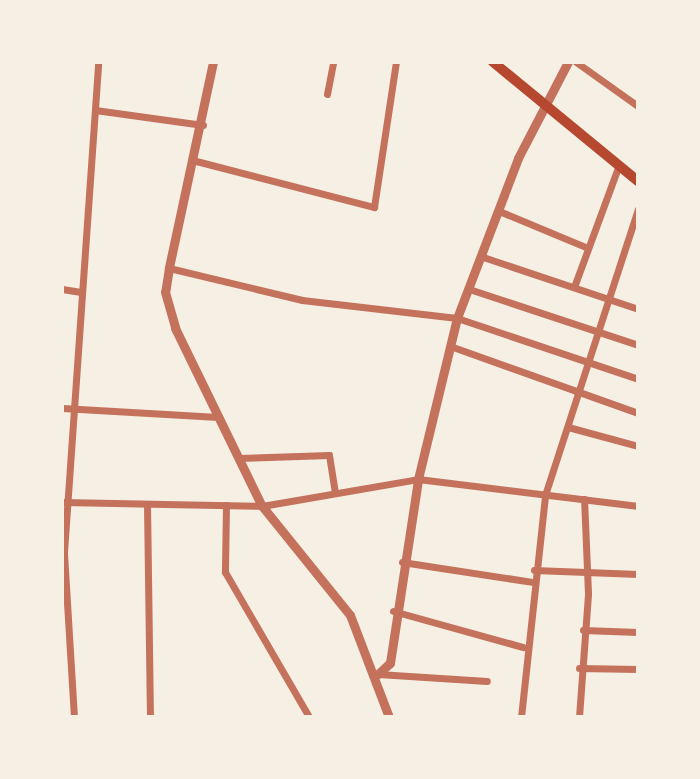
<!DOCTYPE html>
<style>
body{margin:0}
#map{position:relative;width:700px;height:779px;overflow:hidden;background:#f6efe4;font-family:"DM Sans",sans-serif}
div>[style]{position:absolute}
.minor>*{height:7px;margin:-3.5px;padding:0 3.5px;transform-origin:3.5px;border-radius:3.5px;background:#c5725c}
.tertiary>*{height:9px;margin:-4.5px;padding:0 4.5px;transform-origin:4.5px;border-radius:4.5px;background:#c5725c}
.secondary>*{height:10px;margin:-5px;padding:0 5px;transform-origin:5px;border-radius:5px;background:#b5482f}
span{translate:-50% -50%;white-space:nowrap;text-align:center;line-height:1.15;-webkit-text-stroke:6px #f6efe4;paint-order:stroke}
.frame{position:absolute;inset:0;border:64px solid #f6efe4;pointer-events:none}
</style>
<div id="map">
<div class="minor">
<div style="left:576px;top:62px;width:76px;rotate:35.4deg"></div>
<div style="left:327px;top:94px;width:33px;rotate:-79deg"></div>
<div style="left:95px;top:110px;width:109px;rotate:7.9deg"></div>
<div style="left:196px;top:161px;width:184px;rotate:14.5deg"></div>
<div style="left:374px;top:207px;width:147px;rotate:-81.4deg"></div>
<div style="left:499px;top:211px;width:96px;rotate:22.6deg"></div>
<div style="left:483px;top:257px;width:163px;rotate:18.5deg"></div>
<div style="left:169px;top:268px;width:137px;rotate:13.5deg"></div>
<div style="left:302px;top:300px;width:156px;rotate:6.6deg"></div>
<div style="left:457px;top:318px;width:191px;rotate:18.6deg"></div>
<div style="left:574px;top:287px;width:130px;rotate:-69.8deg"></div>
<div style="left:62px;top:289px;width:19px;rotate:9deg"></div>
<div style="left:469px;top:289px;width:178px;rotate:18.3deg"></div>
<div style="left:450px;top:346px;width:200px;rotate:19.6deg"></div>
<div style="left:62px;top:408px;width:156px;rotate:3.3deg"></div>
<div style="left:568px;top:427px;width:73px;rotate:15.2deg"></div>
<div style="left:238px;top:458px;width:91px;rotate:-1.9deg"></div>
<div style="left:329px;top:455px;width:38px;rotate:81deg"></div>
<div style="left:62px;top:502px;width:200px;rotate:1.1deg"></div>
<div style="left:262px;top:506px;width:158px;rotate:-9.8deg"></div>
<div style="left:418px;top:479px;width:222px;rotate:7deg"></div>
<div style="left:147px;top:504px;width:213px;rotate:89.2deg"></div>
<div style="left:226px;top:505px;width:67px;rotate:90.9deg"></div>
<div style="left:225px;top:572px;width:168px;rotate:59.9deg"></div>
<div style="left:402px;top:562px;width:133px;rotate:8.7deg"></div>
<div style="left:534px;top:570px;width:104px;rotate:2.2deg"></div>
<div style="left:393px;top:611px;width:135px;rotate:15.5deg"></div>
<div style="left:583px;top:630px;width:55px;rotate:2.1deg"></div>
<div style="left:579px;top:668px;width:59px;rotate:1deg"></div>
<div style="left:378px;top:674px;width:109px;rotate:3.7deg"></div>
<div style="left:74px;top:717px;width:165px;rotate:-93.5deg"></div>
<div style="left:64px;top:552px;width:491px;rotate:-86deg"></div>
<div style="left:521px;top:717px;width:223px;rotate:-83.8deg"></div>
<div style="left:545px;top:495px;width:301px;rotate:-72deg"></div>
<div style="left:579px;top:717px;width:124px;rotate:-85.8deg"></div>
<div style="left:588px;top:593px;width:94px;rotate:-92.4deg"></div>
</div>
<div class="tertiary">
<div style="left:213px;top:62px;width:211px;rotate:102.1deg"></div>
<div style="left:169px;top:268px;width:24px;rotate:99deg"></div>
<div style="left:165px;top:292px;width:37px;rotate:74deg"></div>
<div style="left:175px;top:328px;width:198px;rotate:64deg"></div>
<div style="left:262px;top:506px;width:140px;rotate:51.1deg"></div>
<div style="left:350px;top:615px;width:109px;rotate:69.1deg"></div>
<div style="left:378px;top:674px;width:16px;rotate:-43deg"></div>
<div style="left:390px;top:663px;width:186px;rotate:-81.3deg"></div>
<div style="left:418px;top:479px;width:166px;rotate:-76.4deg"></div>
<div style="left:457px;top:318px;width:171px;rotate:-69.1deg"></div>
<div style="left:518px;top:158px;width:108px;rotate:-62.5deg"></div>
</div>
<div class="secondary">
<div style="left:493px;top:62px;width:188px;rotate:39.4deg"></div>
</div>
<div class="frame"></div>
</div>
